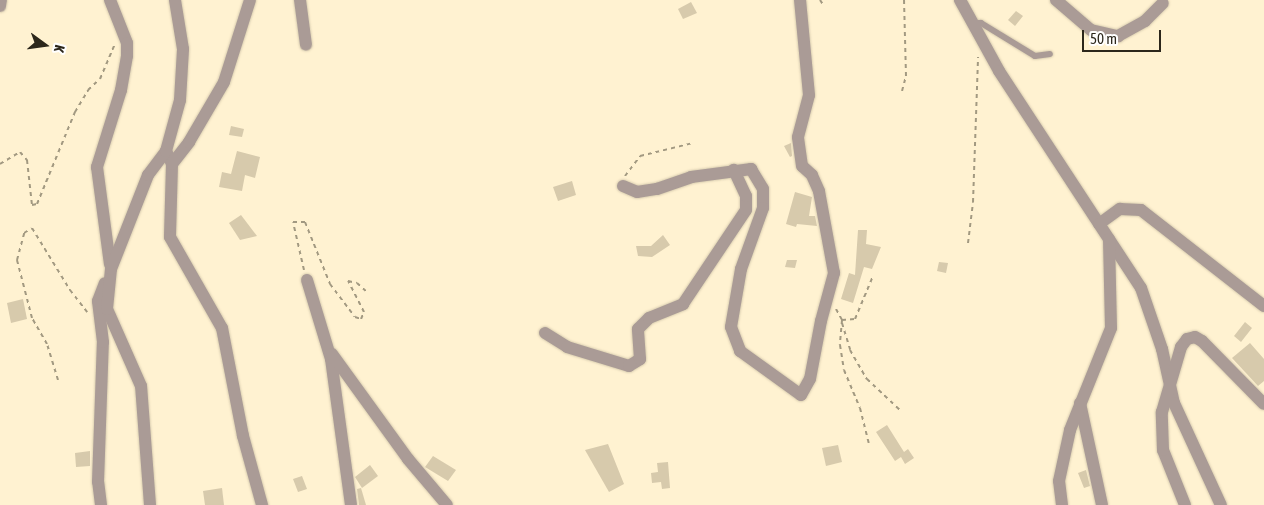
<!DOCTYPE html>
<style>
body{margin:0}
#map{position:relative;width:1264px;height:505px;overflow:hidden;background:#fff2d1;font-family:"Asap Condensed",sans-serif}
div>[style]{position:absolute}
.building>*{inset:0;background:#d7caac}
.path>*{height:2px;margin-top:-1px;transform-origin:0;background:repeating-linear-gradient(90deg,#a29981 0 4px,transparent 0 8px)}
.roads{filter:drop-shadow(0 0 1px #d9cdb0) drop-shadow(0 0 1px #d9cdb0)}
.lane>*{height:6px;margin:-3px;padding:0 3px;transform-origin:3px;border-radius:3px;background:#aa9b96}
.street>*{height:12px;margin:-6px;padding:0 6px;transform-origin:6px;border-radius:6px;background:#aa9b96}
span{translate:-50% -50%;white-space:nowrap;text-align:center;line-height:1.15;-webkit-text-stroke:4px #fff;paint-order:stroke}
.north{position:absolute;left:20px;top:20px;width:50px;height:50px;-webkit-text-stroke:4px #fff;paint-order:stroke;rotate:104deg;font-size:14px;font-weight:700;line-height:20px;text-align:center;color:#2c271b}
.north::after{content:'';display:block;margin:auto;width:18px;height:22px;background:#2c271b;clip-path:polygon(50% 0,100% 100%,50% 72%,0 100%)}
.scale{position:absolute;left:1082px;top:30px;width:79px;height:22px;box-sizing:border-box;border:2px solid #2c271b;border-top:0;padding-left:6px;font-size:15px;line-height:18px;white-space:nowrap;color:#2c271b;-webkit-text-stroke:4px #fff;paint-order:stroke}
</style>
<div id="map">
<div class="building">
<div style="clip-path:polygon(691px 2px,697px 13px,683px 19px,678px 9px)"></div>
<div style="clip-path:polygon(1016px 11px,1023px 16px,1015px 26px,1008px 20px)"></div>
<div style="clip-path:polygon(231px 126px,244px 129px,242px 137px,229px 135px)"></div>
<div style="clip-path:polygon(791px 143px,792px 156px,790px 157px,784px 146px)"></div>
<div style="clip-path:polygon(237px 151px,260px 157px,255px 178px,245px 175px,242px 191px,219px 187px,222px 172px,231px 174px)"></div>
<div style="clip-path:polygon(572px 181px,576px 195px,558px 201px,553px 187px)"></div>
<div style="clip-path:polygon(795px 192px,812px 197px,809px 216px,815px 216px,817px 226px,797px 224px,796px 227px,786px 224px)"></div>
<div style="clip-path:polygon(241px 215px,257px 236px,240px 240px,229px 223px)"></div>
<div style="clip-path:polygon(858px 230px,867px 230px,866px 244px,881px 247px,872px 269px,864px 267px,853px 303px,841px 299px,849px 273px,855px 275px)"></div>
<div style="clip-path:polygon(663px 235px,670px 245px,652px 257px,638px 256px,636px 246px,651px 246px)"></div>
<div style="clip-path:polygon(787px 260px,797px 260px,795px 268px,785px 267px)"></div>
<div style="clip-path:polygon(939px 262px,948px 263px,946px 273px,937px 271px)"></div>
<div style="clip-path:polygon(23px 299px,27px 319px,11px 323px,7px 303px)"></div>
<div style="clip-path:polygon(1245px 322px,1252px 328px,1241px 342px,1234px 336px)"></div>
<div style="clip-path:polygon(1250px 343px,1264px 359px,1264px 381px,1258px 386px,1232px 358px)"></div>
<div style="clip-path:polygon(887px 425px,904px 452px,908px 449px,914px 458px,905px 464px,901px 457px,895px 461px,876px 432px)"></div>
<div style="clip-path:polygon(608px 444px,624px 484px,609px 492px,585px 450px)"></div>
<div style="clip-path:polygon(838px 445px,842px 462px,826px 466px,822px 448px)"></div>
<div style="clip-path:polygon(90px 451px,90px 466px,76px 467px,75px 453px)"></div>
<div style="clip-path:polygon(433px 456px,456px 470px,448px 481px,425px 467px)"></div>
<div style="clip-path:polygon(668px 462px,670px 488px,662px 489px,661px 482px,652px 483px,651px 473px,658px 472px,657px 463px)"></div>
<div style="clip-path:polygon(370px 465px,378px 476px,362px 488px,355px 477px)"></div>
<div style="clip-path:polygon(1086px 470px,1090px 486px,1084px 488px,1078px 473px)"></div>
<div style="clip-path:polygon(302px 476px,307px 489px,298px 492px,293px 479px)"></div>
<div style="clip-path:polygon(222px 488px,224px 505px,205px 505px,203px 491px)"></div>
<div style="clip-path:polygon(361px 488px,366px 505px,359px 505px,357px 489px)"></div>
</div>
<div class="path">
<div style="left:820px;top:0;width:4px;rotate:56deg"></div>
<div style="left:902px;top:91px;width:16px;rotate:-75deg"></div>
<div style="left:906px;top:76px;width:76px;rotate:-91.5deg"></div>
<div style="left:0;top:164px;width:23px;rotate:-31deg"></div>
<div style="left:20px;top:152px;width:11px;rotate:49deg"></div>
<div style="left:27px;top:160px;width:45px;rotate:83.7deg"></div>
<div style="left:32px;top:205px;width:5px;rotate:-11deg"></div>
<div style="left:37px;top:204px;width:100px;rotate:-67.6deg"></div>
<div style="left:75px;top:112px;width:26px;rotate:-59deg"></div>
<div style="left:88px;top:90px;width:16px;rotate:-43deg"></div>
<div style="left:100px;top:79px;width:39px;rotate:-67deg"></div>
<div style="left:625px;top:176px;width:25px;rotate:-53deg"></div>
<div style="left:640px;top:156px;width:55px;rotate:-13.8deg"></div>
<div style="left:968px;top:243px;width:41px;rotate:-83deg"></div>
<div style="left:973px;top:202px;width:145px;rotate:-88deg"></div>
<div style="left:304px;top:270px;width:49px;rotate:-102.9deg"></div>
<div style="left:293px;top:222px;width:12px"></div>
<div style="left:305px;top:222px;width:67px;rotate:68deg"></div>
<div style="left:330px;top:284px;width:41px;rotate:52.9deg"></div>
<div style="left:355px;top:317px;width:6px;rotate:18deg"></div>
<div style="left:361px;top:319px;width:8px;rotate:-67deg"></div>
<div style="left:364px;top:312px;width:35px;rotate:-117deg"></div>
<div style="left:348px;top:281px;width:9px;rotate:13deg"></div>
<div style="left:357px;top:283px;width:13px;rotate:42deg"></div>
<div style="left:836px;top:309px;width:13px;rotate:61deg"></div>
<div style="left:842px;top:320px;width:13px;rotate:-4deg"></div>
<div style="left:855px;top:319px;width:47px;rotate:-67.3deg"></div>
<div style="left:842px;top:320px;width:25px;rotate:95deg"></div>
<div style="left:840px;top:345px;width:25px;rotate:81deg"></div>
<div style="left:844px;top:370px;width:41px;rotate:67.2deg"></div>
<div style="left:860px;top:408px;width:36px;rotate:76deg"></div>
<div style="left:842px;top:323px;width:28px;rotate:73deg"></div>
<div style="left:850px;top:350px;width:34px;rotate:60deg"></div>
<div style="left:867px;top:379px;width:47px;rotate:43.3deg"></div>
<div style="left:58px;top:380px;width:38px;rotate:-107deg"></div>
<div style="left:47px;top:344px;width:30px;rotate:-120deg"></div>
<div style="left:32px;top:318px;width:60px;rotate:-104.5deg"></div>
<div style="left:17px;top:260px;width:28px;rotate:-75deg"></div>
<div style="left:24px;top:233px;width:9px;rotate:-32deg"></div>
<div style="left:32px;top:228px;width:73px;rotate:58.5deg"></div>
<div style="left:70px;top:290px;width:28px;rotate:52deg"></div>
</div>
<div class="roads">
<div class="lane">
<div style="left:973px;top:23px;width:8px"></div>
<div style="left:981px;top:23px;width:63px;rotate:31.4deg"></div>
<div style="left:1035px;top:56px;width:15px;rotate:-8deg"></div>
</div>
<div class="street">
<div style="left:110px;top:0;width:46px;rotate:68.4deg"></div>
<div style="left:127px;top:43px;width:13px;rotate:90deg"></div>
<div style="left:127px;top:56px;width:35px;rotate:100deg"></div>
<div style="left:121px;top:90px;width:81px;rotate:107.3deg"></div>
<div style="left:97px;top:167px;width:98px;rotate:82.4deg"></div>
<div style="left:300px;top:0;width:45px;rotate:82.4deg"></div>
<div style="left:960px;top:0;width:81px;rotate:61.2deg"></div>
<div style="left:999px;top:71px;width:259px;rotate:56.8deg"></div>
<div style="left:1141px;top:288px;width:65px;rotate:71deg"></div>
<div style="left:1162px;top:349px;width:55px;rotate:77.5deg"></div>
<div style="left:1174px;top:403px;width:112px;rotate:65.3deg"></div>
<div style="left:1056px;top:0;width:46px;rotate:40.6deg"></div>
<div style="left:1091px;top:30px;width:28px;rotate:13deg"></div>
<div style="left:1118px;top:36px;width:31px;rotate:-29deg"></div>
<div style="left:1145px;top:21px;width:25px;rotate:-45deg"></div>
<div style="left:0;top:6px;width:6px;rotate:-81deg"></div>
<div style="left:166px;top:151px;width:14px;rotate:65deg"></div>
<div style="left:172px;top:164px;width:73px;rotate:91.6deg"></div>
<div style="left:170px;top:237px;width:105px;rotate:60.3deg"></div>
<div style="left:222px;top:328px;width:110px;rotate:79deg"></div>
<div style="left:243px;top:436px;width:72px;rotate:74.6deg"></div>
<div style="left:172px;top:164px;width:28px;rotate:-52deg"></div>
<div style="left:189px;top:142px;width:69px;rotate:-59.7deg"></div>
<div style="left:224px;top:82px;width:86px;rotate:-72.4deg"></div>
<div style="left:623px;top:186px;width:15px;rotate:23deg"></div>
<div style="left:637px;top:192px;width:20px;rotate:-9deg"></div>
<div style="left:657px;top:189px;width:36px;rotate:-19deg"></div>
<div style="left:691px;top:177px;width:61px;rotate:-7.6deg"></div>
<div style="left:751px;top:169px;width:23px;rotate:59deg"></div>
<div style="left:763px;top:189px;width:19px;rotate:90deg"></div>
<div style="left:763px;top:208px;width:65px;rotate:109.8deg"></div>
<div style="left:741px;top:269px;width:59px;rotate:99.8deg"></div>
<div style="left:731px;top:327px;width:26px;rotate:69deg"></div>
<div style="left:740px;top:351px;width:75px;rotate:35.8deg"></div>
<div style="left:801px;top:395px;width:18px;rotate:-61deg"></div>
<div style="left:810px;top:379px;width:59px;rotate:-79.3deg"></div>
<div style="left:821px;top:321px;width:50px;rotate:-74.8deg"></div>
<div style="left:834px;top:273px;width:83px;rotate:-100.4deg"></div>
<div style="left:819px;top:191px;width:17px;rotate:-114deg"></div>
<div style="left:812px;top:175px;width:13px;rotate:-138deg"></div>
<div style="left:802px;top:166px;width:29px;rotate:-98deg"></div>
<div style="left:798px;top:137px;width:43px;rotate:-75.3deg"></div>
<div style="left:809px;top:95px;width:95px;rotate:-95.4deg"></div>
<div style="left:1099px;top:224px;width:26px;rotate:-36deg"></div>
<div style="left:1120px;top:209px;width:21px;rotate:3deg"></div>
<div style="left:1141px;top:210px;width:156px;rotate:38deg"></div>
<div style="left:307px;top:280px;width:83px;rotate:73.1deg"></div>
<div style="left:331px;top:359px;width:147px;rotate:82.2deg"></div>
<div style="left:545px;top:333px;width:26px;rotate:32deg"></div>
<div style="left:567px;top:347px;width:65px;rotate:17deg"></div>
<div style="left:629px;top:366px;width:13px;rotate:-32deg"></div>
<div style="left:640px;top:359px;width:30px;rotate:-94deg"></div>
<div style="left:638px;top:329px;width:16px;rotate:-45deg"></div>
<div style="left:649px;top:318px;width:37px;rotate:-22deg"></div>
<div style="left:683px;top:304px;width:113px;rotate:-56.2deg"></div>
<div style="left:746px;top:210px;width:14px;rotate:-90deg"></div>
<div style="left:746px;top:196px;width:29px;rotate:-115deg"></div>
<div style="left:332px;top:354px;width:130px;rotate:54.1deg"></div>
<div style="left:408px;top:459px;width:60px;rotate:49.7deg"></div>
<div style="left:1080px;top:403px;width:104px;rotate:77.8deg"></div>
<div style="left:101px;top:505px;width:23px;rotate:-97deg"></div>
<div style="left:98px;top:482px;width:140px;rotate:-88deg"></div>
<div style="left:103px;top:342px;width:41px;rotate:-97deg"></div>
<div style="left:98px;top:301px;width:19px;rotate:-69deg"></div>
<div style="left:150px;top:505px;width:119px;rotate:-94.3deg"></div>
<div style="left:141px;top:386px;width:84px;rotate:-113.8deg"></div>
<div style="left:107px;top:309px;width:40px;rotate:-84.3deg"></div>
<div style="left:111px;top:269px;width:101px;rotate:-68.5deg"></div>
<div style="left:148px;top:175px;width:30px;rotate:-53deg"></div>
<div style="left:166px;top:151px;width:53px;rotate:-74.6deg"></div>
<div style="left:180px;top:100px;width:51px;rotate:-86.6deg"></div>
<div style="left:183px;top:49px;width:50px;rotate:-99.3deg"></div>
<div style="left:1062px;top:505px;width:24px;rotate:-97deg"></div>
<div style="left:1059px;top:481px;width:52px;rotate:-77.8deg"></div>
<div style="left:1070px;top:430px;width:110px;rotate:-68.1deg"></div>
<div style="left:1111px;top:328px;width:89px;rotate:-91.3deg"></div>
<div style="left:1185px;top:505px;width:59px;rotate:-111.8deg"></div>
<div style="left:1163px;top:450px;width:38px;rotate:-92deg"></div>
<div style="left:1162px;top:412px;width:68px;rotate:-73.7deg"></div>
<div style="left:1181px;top:347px;width:10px;rotate:-53deg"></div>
<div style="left:1187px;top:339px;width:8px;rotate:-14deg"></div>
<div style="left:1195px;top:337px;width:8px;rotate:30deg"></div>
<div style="left:1202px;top:341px;width:88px;rotate:45.5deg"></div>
</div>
</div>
<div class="north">K</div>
<div class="scale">50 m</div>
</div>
